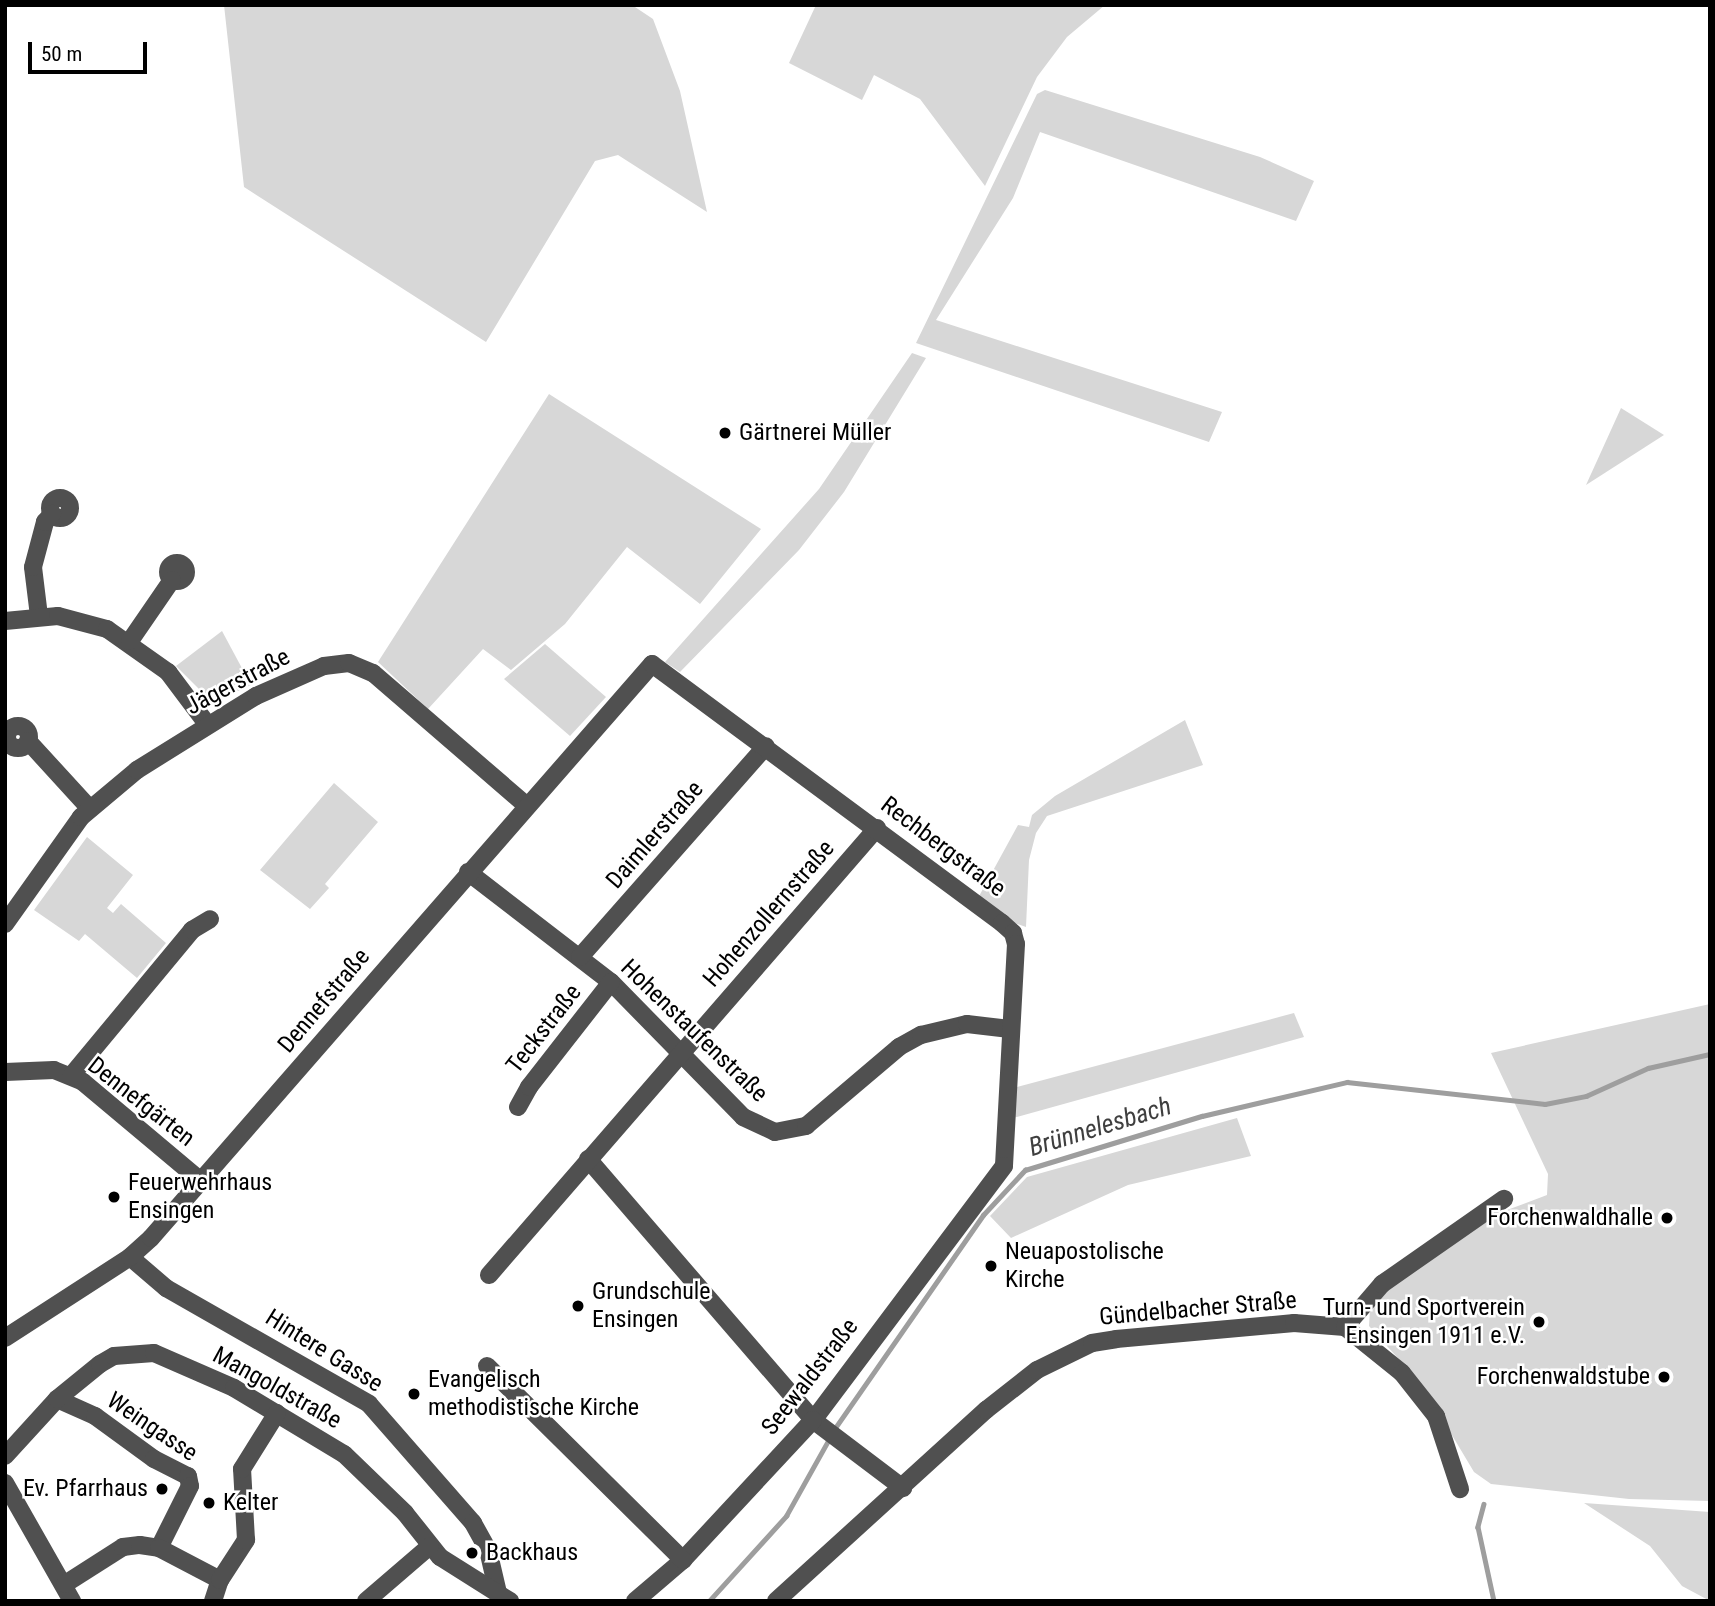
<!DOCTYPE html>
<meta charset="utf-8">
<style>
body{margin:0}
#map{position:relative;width:1715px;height:1606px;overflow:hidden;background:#fff;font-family:"Roboto Condensed",sans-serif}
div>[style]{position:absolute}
.green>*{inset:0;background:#d7d7d7}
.stream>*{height:4.5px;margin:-2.25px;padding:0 2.25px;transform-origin:2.25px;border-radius:2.25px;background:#9e9e9e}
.minor>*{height:18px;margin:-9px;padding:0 9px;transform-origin:9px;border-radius:9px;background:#505050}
.minor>.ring{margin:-9px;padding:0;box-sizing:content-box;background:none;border:18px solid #505050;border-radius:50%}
.dots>*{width:19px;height:19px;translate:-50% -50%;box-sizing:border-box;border:4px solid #fff;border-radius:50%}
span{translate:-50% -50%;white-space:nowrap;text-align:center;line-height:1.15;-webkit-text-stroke:5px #fff;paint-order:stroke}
.poi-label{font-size:24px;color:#000}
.left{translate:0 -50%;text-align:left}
.right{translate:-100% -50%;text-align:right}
.street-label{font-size:24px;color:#000}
.water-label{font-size:26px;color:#3f3f3f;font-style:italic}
.frame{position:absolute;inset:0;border:7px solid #000;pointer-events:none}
.scale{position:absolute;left:28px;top:42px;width:119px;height:32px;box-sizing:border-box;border:4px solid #000;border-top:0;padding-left:9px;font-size:21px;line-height:24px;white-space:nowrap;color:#000;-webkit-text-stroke:5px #fff;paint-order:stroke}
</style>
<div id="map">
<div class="green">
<div style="clip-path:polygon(224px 5px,632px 5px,653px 19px,680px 91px,707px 212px,618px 155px,595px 161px,486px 342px,244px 187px)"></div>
<div style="clip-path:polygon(816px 5px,1105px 5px,1067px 37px,1037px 77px,985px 186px,920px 99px,874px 75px,862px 100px,789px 63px)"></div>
<div style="clip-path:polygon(1045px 90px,1260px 157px,1314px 181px,1296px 221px,1040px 132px,1013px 198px,936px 320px,1222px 412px,1209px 442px,916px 343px,1037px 94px)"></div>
<div style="clip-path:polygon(912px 353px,926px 358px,844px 492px,799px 550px,680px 672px,665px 662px,819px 489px)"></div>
<div style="clip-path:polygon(549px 394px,761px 529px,700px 604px,627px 547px,565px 624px,511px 670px,483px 649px,428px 709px,378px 662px)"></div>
<div style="clip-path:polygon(1621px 408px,1664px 435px,1586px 485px)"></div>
<div style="clip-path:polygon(222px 631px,251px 685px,213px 703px,176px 666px)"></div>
<div style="clip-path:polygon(545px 644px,606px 697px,570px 736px,504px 679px)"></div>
<div style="clip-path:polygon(1185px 720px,1203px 765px,1047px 816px,1036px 833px,1029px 860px,1026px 927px,1006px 920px,978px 898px,1018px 825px,1029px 827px,1032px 815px,1055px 796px)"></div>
<div style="clip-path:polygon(334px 783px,378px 822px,325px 884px,329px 888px,310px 909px,260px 870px)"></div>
<div style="clip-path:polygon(87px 837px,133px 875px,107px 908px,113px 913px,121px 904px,166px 943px,137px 978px,85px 934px,79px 941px,34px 910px)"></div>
<div style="clip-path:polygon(1710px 1004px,1710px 1501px,1629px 1499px,1491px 1484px,1474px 1472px,1422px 1385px,1369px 1326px,1370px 1309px,1384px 1291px,1499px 1213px,1547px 1195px,1548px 1174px,1491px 1053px)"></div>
<div style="clip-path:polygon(1294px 1013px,1304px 1037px,1013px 1118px,1017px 1087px)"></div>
<div style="clip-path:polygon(1237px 1118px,1251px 1156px,1128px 1185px,1011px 1238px,990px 1216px,1027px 1177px)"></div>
<div style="clip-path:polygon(1584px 1503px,1710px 1512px,1710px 1601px,1682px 1586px,1650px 1546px)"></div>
</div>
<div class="stream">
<div style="left:833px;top:1431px;width:263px;rotate:-55.2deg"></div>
<div style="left:983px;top:1215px;width:62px;rotate:-47deg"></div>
<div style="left:1025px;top:1170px;width:185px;rotate:-17deg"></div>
<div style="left:1202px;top:1116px;width:149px;rotate:-13.2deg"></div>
<div style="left:1347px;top:1082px;width:199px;rotate:6.3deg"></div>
<div style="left:1545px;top:1104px;width:42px;rotate:-11deg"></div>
<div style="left:1586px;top:1096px;width:68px;rotate:-24.3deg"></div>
<div style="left:1648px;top:1068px;width:64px;rotate:-12.7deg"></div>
<div style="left:1484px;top:1504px;width:24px;rotate:105deg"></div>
<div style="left:1478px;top:1527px;width:76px;rotate:77.8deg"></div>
<div style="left:709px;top:1601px;width:115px;rotate:-47.8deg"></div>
<div style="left:786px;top:1516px;width:88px;rotate:-60.8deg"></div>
</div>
<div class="minor">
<div class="ring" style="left:50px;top:498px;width:2px;height:2px"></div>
<div class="ring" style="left:168px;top:563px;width:0;height:0"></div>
<div style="left:39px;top:616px;width:49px;rotate:-97deg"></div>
<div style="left:33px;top:567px;width:47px;rotate:-75.1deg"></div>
<div style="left:45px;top:522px;width:11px;rotate:-49deg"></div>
<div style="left:5px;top:621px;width:53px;rotate:-5.4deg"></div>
<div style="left:58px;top:616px;width:51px;rotate:14.9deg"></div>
<div style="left:107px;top:629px;width:75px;rotate:35.2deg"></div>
<div style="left:168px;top:672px;width:65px;rotate:53.1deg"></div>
<div style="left:130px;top:641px;width:74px;rotate:-55.5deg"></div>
<div class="ring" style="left:7px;top:726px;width:4px;height:4px"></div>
<div style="left:28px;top:741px;width:92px;rotate:47.6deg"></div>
<div style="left:468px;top:872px;width:180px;rotate:37.6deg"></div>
<div style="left:611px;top:982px;width:189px;rotate:45.6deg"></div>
<div style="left:743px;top:1117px;width:35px;rotate:25deg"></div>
<div style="left:775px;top:1132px;width:32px;rotate:-11deg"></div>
<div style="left:806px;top:1126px;width:122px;rotate:-40.3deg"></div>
<div style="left:899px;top:1047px;width:25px;rotate:-29deg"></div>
<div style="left:921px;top:1035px;width:47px;rotate:-13.4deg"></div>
<div style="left:967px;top:1024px;width:43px;rotate:6.6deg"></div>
<div style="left:5px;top:924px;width:131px;rotate:-54.6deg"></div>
<div style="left:81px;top:817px;width:73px;rotate:-40deg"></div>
<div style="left:137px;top:770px;width:140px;rotate:-31.9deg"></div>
<div style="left:256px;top:696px;width:74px;rotate:-23.8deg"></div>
<div style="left:324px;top:666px;width:25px;rotate:-7deg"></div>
<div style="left:349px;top:663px;width:26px;rotate:23deg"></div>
<div style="left:373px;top:673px;width:201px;rotate:40.8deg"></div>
<div style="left:580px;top:957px;width:281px;rotate:-48.6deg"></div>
<div style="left:5px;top:1072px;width:49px;rotate:-2.3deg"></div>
<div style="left:54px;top:1070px;width:31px;rotate:22deg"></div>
<div style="left:83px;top:1082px;width:155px;rotate:40deg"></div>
<div style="left:71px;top:1076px;width:190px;rotate:-50.3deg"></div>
<div style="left:192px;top:930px;width:21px;rotate:-31deg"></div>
<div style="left:518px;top:1107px;width:23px;rotate:-61deg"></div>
<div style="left:529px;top:1087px;width:133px;rotate:-52deg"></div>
<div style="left:588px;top:1159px;width:345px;rotate:49.2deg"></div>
<div style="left:813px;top:1420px;width:113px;rotate:37.1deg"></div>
<div style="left:130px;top:1257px;width:48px;rotate:40.7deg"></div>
<div style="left:166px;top:1288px;width:234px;rotate:29.7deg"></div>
<div style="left:369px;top:1404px;width:158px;rotate:48.8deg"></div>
<div style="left:473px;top:1523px;width:31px;rotate:61deg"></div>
<div style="left:488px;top:1550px;width:44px;rotate:76.9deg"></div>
<div style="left:489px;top:1275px;width:592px;rotate:-49.04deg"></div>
<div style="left:1345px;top:1327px;width:57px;rotate:-49.3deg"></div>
<div style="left:1382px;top:1284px;width:149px;rotate:-34.9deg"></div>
<div style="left:5px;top:1338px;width:149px;rotate:-32.9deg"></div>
<div style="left:130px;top:1257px;width:28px;rotate:-42deg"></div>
<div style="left:151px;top:1238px;width:762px;rotate:-48.88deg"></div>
<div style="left:652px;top:664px;width:435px;rotate:36.5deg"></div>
<div style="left:1002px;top:923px;width:15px;rotate:42deg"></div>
<div style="left:1013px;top:933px;width:11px;rotate:75deg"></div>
<div style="left:1016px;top:944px;width:222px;rotate:93.1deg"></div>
<div style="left:1004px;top:1166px;width:318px;rotate:126.9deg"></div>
<div style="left:813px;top:1420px;width:191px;rotate:132.9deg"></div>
<div style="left:683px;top:1560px;width:63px;rotate:139.5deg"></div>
<div style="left:487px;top:1366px;width:276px;rotate:44.7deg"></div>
<div style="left:57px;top:1399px;width:42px;rotate:24.1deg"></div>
<div style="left:95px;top:1416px;width:73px;rotate:36.1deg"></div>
<div style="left:154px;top:1459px;width:38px;rotate:27deg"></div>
<div style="left:188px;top:1476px;width:10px;rotate:79deg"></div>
<div style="left:190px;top:1486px;width:69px;rotate:116.6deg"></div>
<div style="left:5px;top:1456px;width:77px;rotate:-47.6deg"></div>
<div style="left:57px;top:1399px;width:55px;rotate:-39.1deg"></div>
<div style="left:100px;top:1364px;width:16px;rotate:-30deg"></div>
<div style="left:114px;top:1356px;width:40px;rotate:-4.3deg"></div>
<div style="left:154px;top:1353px;width:87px;rotate:23.6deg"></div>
<div style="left:234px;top:1388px;width:128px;rotate:31deg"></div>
<div style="left:344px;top:1454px;width:85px;rotate:44deg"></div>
<div style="left:405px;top:1513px;width:56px;rotate:51.5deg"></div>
<div style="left:440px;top:1557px;width:83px;rotate:32.2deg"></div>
<div style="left:5px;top:1483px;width:136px;rotate:60.4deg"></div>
<div style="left:65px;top:1584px;width:69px;rotate:-32.5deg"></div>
<div style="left:123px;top:1547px;width:17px;rotate:-7deg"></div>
<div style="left:140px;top:1545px;width:19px;rotate:9deg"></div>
<div style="left:159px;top:1548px;width:69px;rotate:27.7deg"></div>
<div style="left:213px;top:1601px;width:22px;rotate:-72deg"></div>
<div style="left:220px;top:1580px;width:48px;rotate:-57deg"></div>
<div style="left:246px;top:1540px;width:71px;rotate:-93.2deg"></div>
<div style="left:242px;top:1469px;width:66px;rotate:-58deg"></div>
<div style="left:366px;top:1601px;width:84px;rotate:-40.7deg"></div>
<div style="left:776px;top:1601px;width:284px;rotate:-42.3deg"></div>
<div style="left:986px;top:1410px;width:65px;rotate:-38.1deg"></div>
<div style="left:1037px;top:1370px;width:61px;rotate:-26.1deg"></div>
<div style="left:1092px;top:1343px;width:24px;rotate:-9deg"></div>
<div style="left:1116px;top:1339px;width:179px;rotate:-5.1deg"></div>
<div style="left:1294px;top:1323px;width:51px;rotate:4.5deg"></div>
<div style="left:1345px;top:1327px;width:73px;rotate:38.9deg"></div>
<div style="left:1402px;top:1373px;width:55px;rotate:51.7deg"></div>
<div style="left:1436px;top:1416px;width:77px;rotate:71.8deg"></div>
</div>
<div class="dots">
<div style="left:725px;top:433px;background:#000"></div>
<div style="left:114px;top:1197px;background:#000"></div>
<div style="left:1667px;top:1218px;background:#000"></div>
<div style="left:991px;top:1266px;background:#000"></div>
<div style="left:578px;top:1306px;background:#000"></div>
<div style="left:1539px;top:1322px;background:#000"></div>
<div style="left:1664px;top:1377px;background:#000"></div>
<div style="left:414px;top:1394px;background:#000"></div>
<div style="left:162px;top:1489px;background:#000"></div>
<div style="left:209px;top:1503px;background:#000"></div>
<div style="left:472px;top:1553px;background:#000"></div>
</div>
<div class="poi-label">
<span class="left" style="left:739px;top:433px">Gärtnerei Müller</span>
<span class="left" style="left:128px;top:1197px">Feuerwehrhaus<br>Ensingen</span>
<span class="right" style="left:1653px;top:1218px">Forchenwaldhalle</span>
<span class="left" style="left:1005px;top:1266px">Neuapostolische<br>Kirche</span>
<span class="left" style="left:592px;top:1306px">Grundschule<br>Ensingen</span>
<span class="right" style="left:1525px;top:1322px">Turn- und Sportverein<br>Ensingen 1911 e.V.</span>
<span class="right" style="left:1650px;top:1377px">Forchenwaldstube</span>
<span class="left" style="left:428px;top:1394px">Evangelisch<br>methodistische Kirche</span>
<span class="right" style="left:148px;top:1489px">Ev. Pfarrhaus</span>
<span class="left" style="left:223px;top:1503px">Kelter</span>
<span class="left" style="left:486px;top:1553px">Backhaus</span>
</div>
<div class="street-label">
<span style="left:238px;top:682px;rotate:-28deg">Jägerstraße</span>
<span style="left:655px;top:835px;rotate:-49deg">Daimlerstraße</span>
<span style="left:943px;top:847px;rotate:37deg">Rechbergstraße</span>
<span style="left:769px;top:914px;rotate:-49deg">Hohenzollernstraße</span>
<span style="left:324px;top:1001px;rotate:-50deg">Dennefstraße</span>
<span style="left:544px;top:1029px;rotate:-52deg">Teckstraße</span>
<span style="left:694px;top:1031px;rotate:44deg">Hohenstaufenstraße</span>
<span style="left:141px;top:1102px;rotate:38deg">Dennefgärten</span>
<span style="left:1198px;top:1309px;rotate:-5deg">Gündelbacher Straße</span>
<span style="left:324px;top:1351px;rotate:32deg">Hintere Gasse</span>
<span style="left:810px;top:1377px;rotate:-52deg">Seewaldstraße</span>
<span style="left:277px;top:1388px;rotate:29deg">Mangoldstraße</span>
<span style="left:152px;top:1427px;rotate:34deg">Weingasse</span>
</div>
<div class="water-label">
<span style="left:1100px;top:1127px;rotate:-17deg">Brünnelesbach</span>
</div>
<div class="frame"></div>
<div class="scale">50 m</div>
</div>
